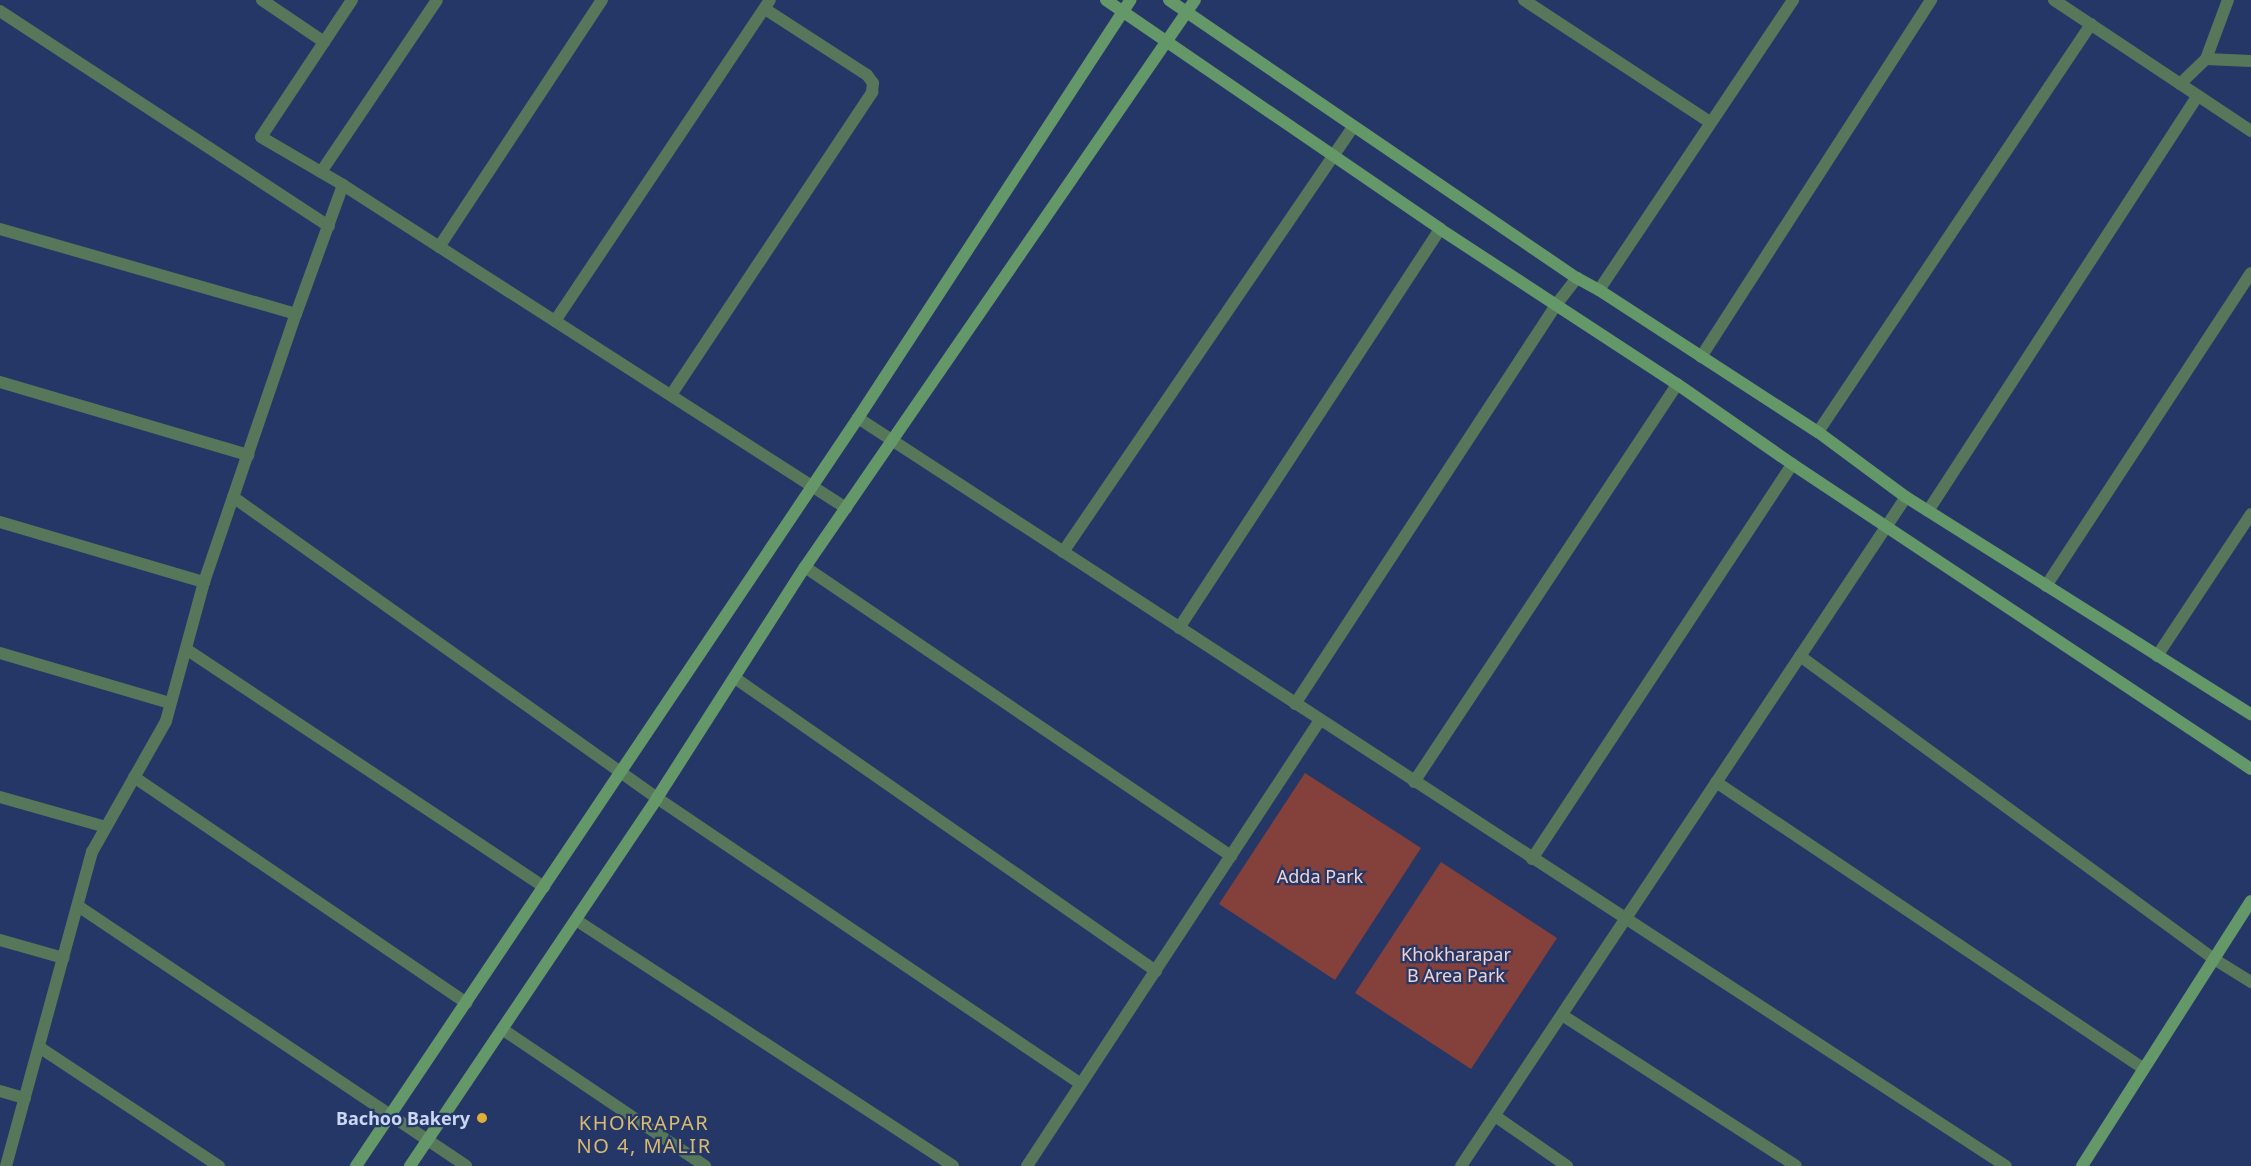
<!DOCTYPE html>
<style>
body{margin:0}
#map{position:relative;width:2251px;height:1166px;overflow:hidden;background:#253767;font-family:"Noto Sans",sans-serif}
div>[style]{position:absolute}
.green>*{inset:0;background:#84403a}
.street>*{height:12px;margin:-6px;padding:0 6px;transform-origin:6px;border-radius:6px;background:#567759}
.secondary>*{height:12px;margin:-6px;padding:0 6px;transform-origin:6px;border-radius:6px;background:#649868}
.dots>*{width:16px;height:16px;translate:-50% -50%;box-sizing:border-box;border:3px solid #253767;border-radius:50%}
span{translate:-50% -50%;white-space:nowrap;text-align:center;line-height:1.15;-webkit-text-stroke:4.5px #253767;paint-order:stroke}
.park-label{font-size:18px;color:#f0d3d0}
.poi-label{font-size:18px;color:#c9d6f4;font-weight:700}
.right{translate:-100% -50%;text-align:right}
.neighbourhood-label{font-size:20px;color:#daba70;letter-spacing:1.5px}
</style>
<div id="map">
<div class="green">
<div style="clip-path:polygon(1305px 773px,1421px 848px,1335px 980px,1219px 904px)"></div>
<div style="clip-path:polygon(1441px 862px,1557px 938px,1471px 1069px,1355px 993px)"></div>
</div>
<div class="street">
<div style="left:262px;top:0;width:75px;rotate:34.1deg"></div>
<div style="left:352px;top:0;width:164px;rotate:123.6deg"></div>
<div style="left:261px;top:137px;width:95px;rotate:30.3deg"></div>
<div style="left:343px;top:185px;width:598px;rotate:32.71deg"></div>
<div style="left:1524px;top:0;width:222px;rotate:33.3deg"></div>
<div style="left:2054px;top:0;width:237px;rotate:33.6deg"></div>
<div style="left:0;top:11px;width:393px;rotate:33.2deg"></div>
<div style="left:2206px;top:59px;width:45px;rotate:2.5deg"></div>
<div style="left:2180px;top:84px;width:36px;rotate:-44deg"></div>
<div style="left:2206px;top:59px;width:63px;rotate:-69.6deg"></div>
<div style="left:321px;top:172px;width:207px;rotate:-56deg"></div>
<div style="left:0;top:229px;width:308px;rotate:16deg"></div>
<div style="left:439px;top:247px;width:296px;rotate:-56.6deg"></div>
<div style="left:1599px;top:290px;width:349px;rotate:-56.2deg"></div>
<div style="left:555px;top:321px;width:386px;rotate:-56.2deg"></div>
<div style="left:1701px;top:357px;width:425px;rotate:-57.2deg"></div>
<div style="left:0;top:382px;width:259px;rotate:16.4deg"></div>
<div style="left:671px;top:395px;width:364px;rotate:-56.4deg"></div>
<div style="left:872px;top:92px;width:9px;rotate:-84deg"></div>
<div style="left:873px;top:83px;width:10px;rotate:-127deg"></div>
<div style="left:867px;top:75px;width:121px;rotate:-147.1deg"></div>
<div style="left:858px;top:418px;width:1370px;rotate:33.09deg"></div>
<div style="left:1818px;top:432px;width:491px;rotate:-56.2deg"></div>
<div style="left:233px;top:497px;width:520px;rotate:35.37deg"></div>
<div style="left:657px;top:798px;width:511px;rotate:34deg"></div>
<div style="left:1928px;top:511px;width:495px;rotate:-57deg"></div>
<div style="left:0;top:522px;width:213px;rotate:16.4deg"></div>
<div style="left:1063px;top:552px;width:515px;rotate:-55.69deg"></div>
<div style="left:805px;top:567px;width:515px;rotate:34.15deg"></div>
<div style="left:2046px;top:586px;width:374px;rotate:-56.8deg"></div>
<div style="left:1179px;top:628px;width:477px;rotate:-56.8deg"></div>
<div style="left:186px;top:649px;width:430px;rotate:33.6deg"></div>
<div style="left:0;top:653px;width:177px;rotate:16.4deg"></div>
<div style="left:1800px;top:656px;width:513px;rotate:36.2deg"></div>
<div style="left:2214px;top:959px;width:44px;rotate:31.9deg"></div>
<div style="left:2157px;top:656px;width:170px;rotate:-56.5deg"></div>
<div style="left:735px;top:678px;width:513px;rotate:34.84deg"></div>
<div style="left:1295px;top:704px;width:475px;rotate:-56.8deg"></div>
<div style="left:1555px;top:306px;width:36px;rotate:-52deg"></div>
<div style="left:134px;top:777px;width:402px;rotate:34.2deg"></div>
<div style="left:1414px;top:782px;width:477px;rotate:-56.5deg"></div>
<div style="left:1716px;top:782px;width:515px;rotate:33.84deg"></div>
<div style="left:0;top:797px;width:110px;rotate:15.8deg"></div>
<div style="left:1532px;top:859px;width:473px;rotate:-56.6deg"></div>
<div style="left:78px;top:906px;width:467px;rotate:33.8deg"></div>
<div style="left:576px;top:920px;width:450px;rotate:33.1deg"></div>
<div style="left:0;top:940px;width:66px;rotate:15.9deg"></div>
<div style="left:1562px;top:1015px;width:278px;rotate:32.8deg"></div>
<div style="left:502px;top:1029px;width:245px;rotate:34deg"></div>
<div style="left:39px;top:1047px;width:216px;rotate:33.5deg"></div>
<div style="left:0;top:1091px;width:26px;rotate:16deg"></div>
<div style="left:1495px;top:1116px;width:88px;rotate:34.8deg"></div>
<div style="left:6px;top:1166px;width:326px;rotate:-74.7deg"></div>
<div style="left:92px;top:852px;width:150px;rotate:-60.5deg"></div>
<div style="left:166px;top:721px;width:144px;rotate:-74.7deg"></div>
<div style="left:204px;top:582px;width:283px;rotate:-71.1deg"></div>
<div style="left:296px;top:314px;width:137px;rotate:-70deg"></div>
<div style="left:1027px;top:1166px;width:534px;rotate:-56.7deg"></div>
<div style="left:1461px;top:1166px;width:803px;rotate:-56.37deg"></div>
</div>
<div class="secondary">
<div style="left:1106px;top:0;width:405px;rotate:34.4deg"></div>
<div style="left:1440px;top:229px;width:283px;rotate:33.2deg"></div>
<div style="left:1677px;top:384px;width:140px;rotate:34.8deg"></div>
<div style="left:1792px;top:464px;width:551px;rotate:33.6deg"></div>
<div style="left:1169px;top:0;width:494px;rotate:34.3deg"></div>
<div style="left:1577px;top:278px;width:25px;rotate:29deg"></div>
<div style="left:1599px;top:290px;width:261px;rotate:33deg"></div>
<div style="left:1818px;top:432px;width:109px;rotate:36.5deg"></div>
<div style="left:1906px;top:497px;width:408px;rotate:32.2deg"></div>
<div style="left:356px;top:1166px;width:901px;rotate:-56.13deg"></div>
<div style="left:858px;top:418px;width:499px;rotate:-56.9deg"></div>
<div style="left:410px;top:1166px;width:443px;rotate:-56.1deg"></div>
<div style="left:657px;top:798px;width:274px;rotate:-57.4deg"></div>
<div style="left:805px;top:567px;width:688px;rotate:-55.48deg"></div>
<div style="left:2082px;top:1166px;width:314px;rotate:-57.5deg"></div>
</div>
<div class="dots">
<div style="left:482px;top:1118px;background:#e0b034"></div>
</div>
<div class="park-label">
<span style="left:1320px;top:876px">Adda Park</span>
<span style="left:1456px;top:965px">Khokharapar<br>B Area Park</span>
</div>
<div class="poi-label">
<span class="right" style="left:470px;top:1118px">Bachoo Bakery</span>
</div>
<div class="neighbourhood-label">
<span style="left:644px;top:1134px">KHOKRAPAR<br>NO 4, MALIR</span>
</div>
</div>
